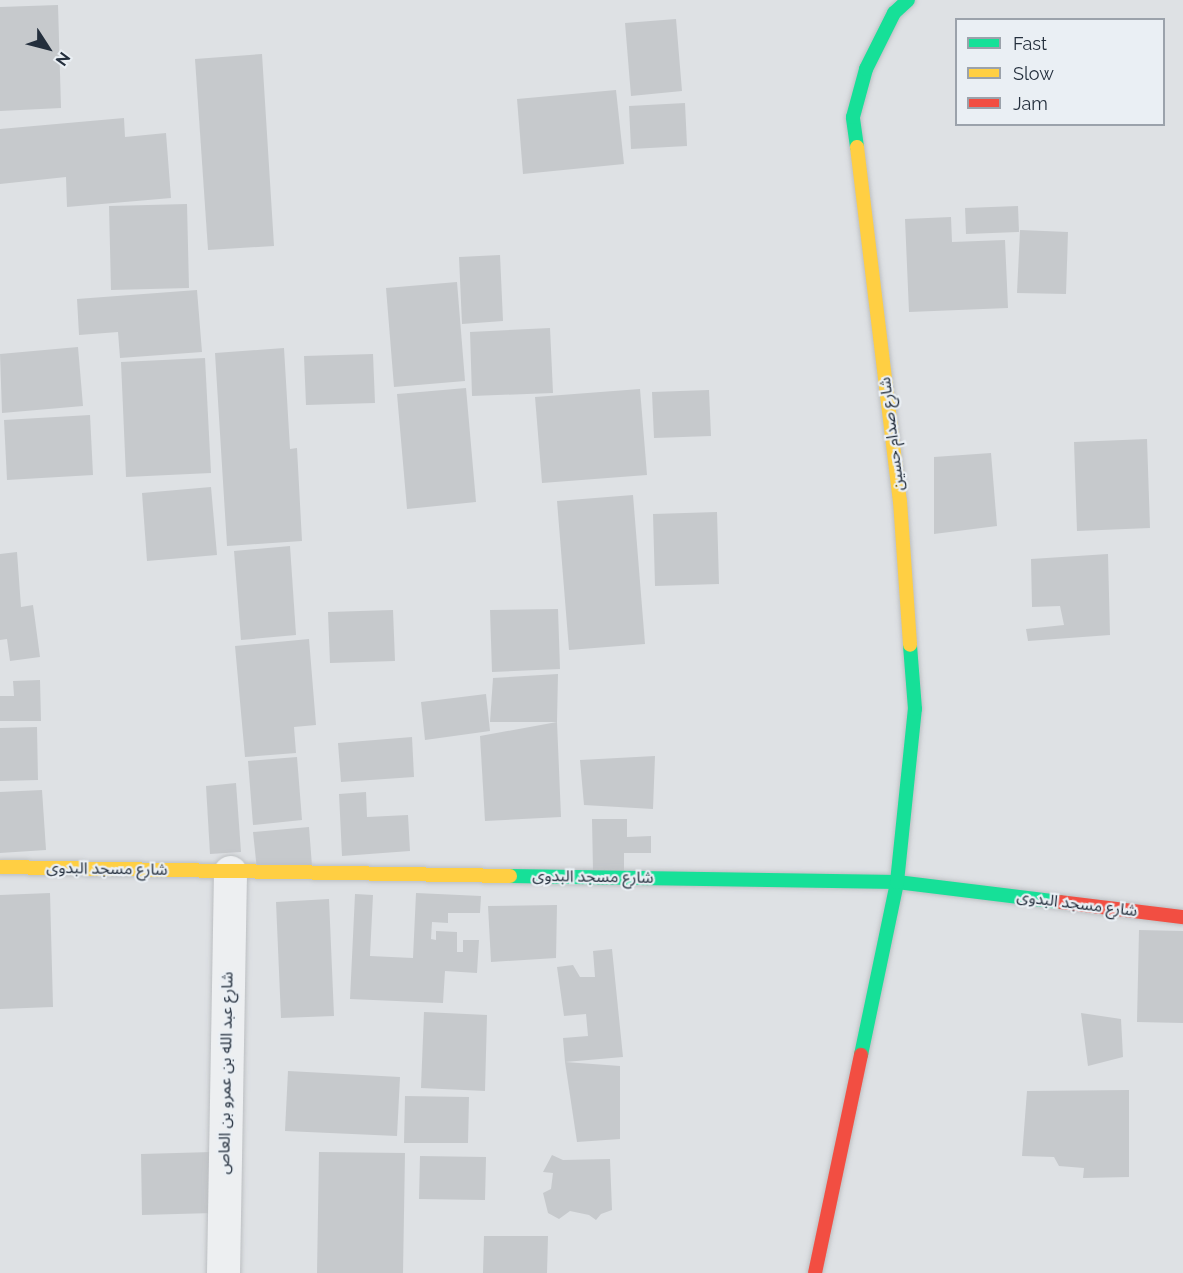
<!DOCTYPE html>
<meta charset="utf-8">
<style>
body{margin:0}
#map{position:relative;width:1183px;height:1273px;overflow:hidden;background:#dee1e4;font-family:Raleway,"Noto Sans Arabic",sans-serif}
div>[style]{position:absolute}
.building>*{inset:0;background:#c6c9cc}
.roads{filter:drop-shadow(0 0 2px #bcbfc2) drop-shadow(0 0 2px #bcbfc2)}
.street>*{height:33px;margin:-16.5px;padding:0 16.5px;transform-origin:16.5px;border-radius:16.5px;background:#edeff1}
.fast>*{height:14px;margin:-7px;padding:0 7px;transform-origin:7px;border-radius:7px;background:#16e098}
.slow>*{height:14px;margin:-7px;padding:0 7px;transform-origin:7px;border-radius:7px;background:#ffcf43}
.jam>*{height:14px;margin:-7px;padding:0 7px;transform-origin:7px;border-radius:7px;background:#f24e42}
span{translate:-50% -50%;white-space:nowrap;text-align:center;line-height:1.15;-webkit-text-stroke:4.5px #eaeff4;paint-order:stroke}
.street-label{font-size:16px;color:#242f3d}
.legend{position:absolute;left:955px;top:18px;width:210px;height:108px;box-sizing:border-box;background:#eaeff4;border:2px solid #9ba2ab;margin:0;padding:8px 10px;list-style:none;font-size:18px;color:#242f3d}
.legend li{display:flex;align-items:center;gap:12px;height:30px}
.legend b{width:30px;border:2px solid #9ba2ab}
.north{position:absolute;left:18px;top:18px;width:60px;height:60px;-webkit-text-stroke:4px #eaeff4;paint-order:stroke;rotate:126deg;font-size:16px;font-weight:700;line-height:24px;text-align:center;color:#242f3d}
.north::after{content:'';display:block;margin:auto;width:21px;height:27px;background:#242f3d;clip-path:polygon(50% 0,100% 100%,50% 72%,0 100%)}
</style>
<div id="map">
<div class="building">
<div style="clip-path:polygon(58px 5px,61px 108px,0 111px,0 7px)"></div>
<div style="clip-path:polygon(676px 19px,682px 91px,631px 96px,625px 23px)"></div>
<div style="clip-path:polygon(262px 54px,274px 246px,208px 250px,195px 59px)"></div>
<div style="clip-path:polygon(616px 90px,624px 164px,523px 174px,517px 99px)"></div>
<div style="clip-path:polygon(685px 103px,687px 146px,631px 149px,629px 106px)"></div>
<div style="clip-path:polygon(124px 118px,125px 137px,166px 133px,171px 198px,67px 207px,66px 177px,0 184px,0 129px)"></div>
<div style="clip-path:polygon(187px 204px,189px 288px,111px 290px,109px 206px)"></div>
<div style="clip-path:polygon(1018px 206px,1019px 232px,966px 234px,965px 208px)"></div>
<div style="clip-path:polygon(951px 217px,952px 242px,1005px 240px,1008px 308px,909px 312px,905px 219px)"></div>
<div style="clip-path:polygon(1020px 230px,1068px 232px,1066px 294px,1017px 293px)"></div>
<div style="clip-path:polygon(500px 255px,503px 321px,462px 324px,459px 257px)"></div>
<div style="clip-path:polygon(457px 282px,465px 381px,394px 387px,386px 288px)"></div>
<div style="clip-path:polygon(197px 290px,202px 352px,120px 358px,118px 332px,79px 335px,77px 299px)"></div>
<div style="clip-path:polygon(550px 328px,553px 393px,472px 396px,470px 332px)"></div>
<div style="clip-path:polygon(78px 347px,83px 406px,2px 413px,0 354px)"></div>
<div style="clip-path:polygon(284px 348px,290px 449px,297px 448px,302px 541px,227px 546px,215px 353px)"></div>
<div style="clip-path:polygon(373px 354px,375px 403px,306px 405px,304px 356px)"></div>
<div style="clip-path:polygon(205px 358px,211px 473px,126px 477px,121px 362px)"></div>
<div style="clip-path:polygon(466px 388px,476px 502px,407px 509px,397px 394px)"></div>
<div style="clip-path:polygon(640px 389px,647px 475px,542px 483px,535px 397px)"></div>
<div style="clip-path:polygon(709px 390px,711px 436px,654px 438px,652px 392px)"></div>
<div style="clip-path:polygon(90px 415px,93px 475px,7px 480px,4px 420px)"></div>
<div style="clip-path:polygon(1147px 439px,1150px 528px,1077px 531px,1074px 442px)"></div>
<div style="clip-path:polygon(991px 453px,997px 526px,934px 534px,934px 457px)"></div>
<div style="clip-path:polygon(211px 487px,217px 555px,147px 561px,142px 493px)"></div>
<div style="clip-path:polygon(633px 495px,645px 644px,569px 650px,557px 501px)"></div>
<div style="clip-path:polygon(717px 512px,719px 584px,655px 586px,653px 514px)"></div>
<div style="clip-path:polygon(290px 546px,296px 635px,241px 640px,234px 551px)"></div>
<div style="clip-path:polygon(17px 552px,21px 607px,33px 605px,40px 657px,10px 661px,7px 639px,0 640px,0 554px)"></div>
<div style="clip-path:polygon(1108px 554px,1110px 635px,1028px 641px,1026px 629px,1064px 625px,1060px 606px,1032px 607px,1031px 559px)"></div>
<div style="clip-path:polygon(558px 609px,560px 669px,492px 672px,490px 610px)"></div>
<div style="clip-path:polygon(393px 610px,395px 661px,330px 663px,328px 612px)"></div>
<div style="clip-path:polygon(309px 639px,316px 725px,294px 727px,296px 753px,245px 757px,235px 646px)"></div>
<div style="clip-path:polygon(558px 674px,557px 722px,490px 722px,493px 678px)"></div>
<div style="clip-path:polygon(40px 680px,41px 721px,0 721px,0 696px,14px 696px,13px 681px)"></div>
<div style="clip-path:polygon(486px 694px,490px 731px,425px 740px,421px 702px)"></div>
<div style="clip-path:polygon(557px 722px,561px 817px,485px 821px,480px 736px)"></div>
<div style="clip-path:polygon(37px 727px,38px 780px,0 781px,0 728px)"></div>
<div style="clip-path:polygon(412px 737px,414px 777px,341px 782px,338px 743px)"></div>
<div style="clip-path:polygon(655px 756px,653px 809px,584px 805px,580px 760px)"></div>
<div style="clip-path:polygon(297px 757px,302px 820px,253px 825px,248px 761px)"></div>
<div style="clip-path:polygon(236px 783px,241px 852px,210px 854px,206px 786px)"></div>
<div style="clip-path:polygon(42px 790px,46px 850px,0 853px,0 792px)"></div>
<div style="clip-path:polygon(366px 792px,367px 817px,408px 815px,410px 851px,342px 856px,339px 794px)"></div>
<div style="clip-path:polygon(592px 819px,627px 819px,627px 837px,651px 836px,651px 853px,624px 853px,624px 871px,593px 871px)"></div>
<div style="clip-path:polygon(309px 827px,312px 866px,257px 870px,253px 832px)"></div>
<div style="clip-path:polygon(50px 893px,53px 1007px,0 1009px,0 895px)"></div>
<div style="clip-path:polygon(416px 893px,481px 896px,480px 913px,448px 913px,448px 923px,432px 922px,431px 939px,436px 940px,436px 931px,457px 932px,457px 952px,463px 952px,463px 940px,479px 940px,477px 973px,445px 971px,443px 1003px,350px 999px,355px 894px,373px 895px,370px 956px,413px 958px)"></div>
<div style="clip-path:polygon(329px 899px,334px 1016px,281px 1018px,276px 902px)"></div>
<div style="clip-path:polygon(557px 905px,556px 958px,491px 962px,488px 906px)"></div>
<div style="clip-path:polygon(1139px 930px,1183px 931px,1183px 1023px,1137px 1022px)"></div>
<div style="clip-path:polygon(612px 949px,623px 1057px,565px 1062px,563px 1038px,588px 1036px,586px 1014px,564px 1016px,557px 967px,573px 965px,580px 977px,595px 977px,593px 951px)"></div>
<div style="clip-path:polygon(424px 1012px,487px 1015px,485px 1091px,421px 1088px)"></div>
<div style="clip-path:polygon(1081px 1013px,1121px 1019px,1123px 1057px,1088px 1066px)"></div>
<div style="clip-path:polygon(565px 1062px,620px 1066px,620px 1139px,577px 1142px)"></div>
<div style="clip-path:polygon(288px 1071px,400px 1077px,397px 1136px,285px 1131px)"></div>
<div style="clip-path:polygon(1129px 1090px,1129px 1177px,1083px 1178px,1084px 1168px,1059px 1166px,1054px 1157px,1022px 1156px,1027px 1091px)"></div>
<div style="clip-path:polygon(405px 1096px,469px 1097px,468px 1143px,404px 1143px)"></div>
<div style="clip-path:polygon(212px 1152px,213px 1213px,142px 1215px,141px 1154px)"></div>
<div style="clip-path:polygon(319px 1152px,405px 1153px,403px 1273px,317px 1273px)"></div>
<div style="clip-path:polygon(552px 1155px,563px 1160px,610px 1159px,612px 1210px,601px 1214px,596px 1220px,589px 1215px,570px 1211px,559px 1219px,548px 1213px,543px 1193px,551px 1189px,553px 1173px,543px 1172px)"></div>
<div style="clip-path:polygon(420px 1156px,486px 1157px,485px 1200px,419px 1199px)"></div>
<div style="clip-path:polygon(484px 1236px,548px 1236px,547px 1273px,483px 1273px)"></div>
</div>
<div class="roads">
<div class="street">
<div style="left:223px;top:1273px;width:401px;rotate:-89deg"></div>
</div>
<div class="fast">
<div style="left:857px;top:147px;width:30px;rotate:-98deg"></div>
<div style="left:853px;top:117px;width:50px;rotate:-74.8deg"></div>
<div style="left:866px;top:69px;width:63px;rotate:-63.4deg"></div>
<div style="left:894px;top:13px;width:19px;rotate:-43deg"></div>
<div style="left:510px;top:876px;width:387px;rotate:0.9deg"></div>
<div style="left:897px;top:882px;width:164px;rotate:7deg"></div>
<div style="left:861px;top:1055px;width:177px;rotate:-78.2deg"></div>
<div style="left:897px;top:882px;width:174px;rotate:-84.1deg"></div>
<div style="left:915px;top:709px;width:64px;rotate:-94.5deg"></div>
</div>
<div class="slow">
<div style="left:857px;top:147px;width:357px;rotate:83.1deg"></div>
<div style="left:900px;top:501px;width:144px;rotate:86deg"></div>
<div style="left:0;top:867px;width:510px;rotate:1.01deg"></div>
</div>
<div class="jam">
<div style="left:1060px;top:902px;width:124px;rotate:7deg"></div>
<div style="left:815px;top:1273px;width:223px;rotate:-78.1deg"></div>
</div>
</div>
<div class="street-label">
<span style="left:892px;top:434px;rotate:-97deg">شارع صدام حسين</span>
<span style="left:107px;top:869px;rotate:1deg">شارع مسجد البدوى</span>
<span style="left:593px;top:877px;rotate:1deg">شارع مسجد البدوى</span>
<span style="left:1077px;top:904px;rotate:7deg">شارع مسجد البدوى</span>
<span style="left:226px;top:1073px;rotate:-89deg">شارع عبد الله بن عمرو بن العاص</span>
</div>
<ul class="legend">
<li><b style="height:8px;background:#16e098"></b>Fast</li>
<li><b style="height:8px;background:#ffcf43"></b>Slow</li>
<li><b style="height:8px;background:#f24e42"></b>Jam</li>
</ul>
<div class="north">N</div>
</div>
